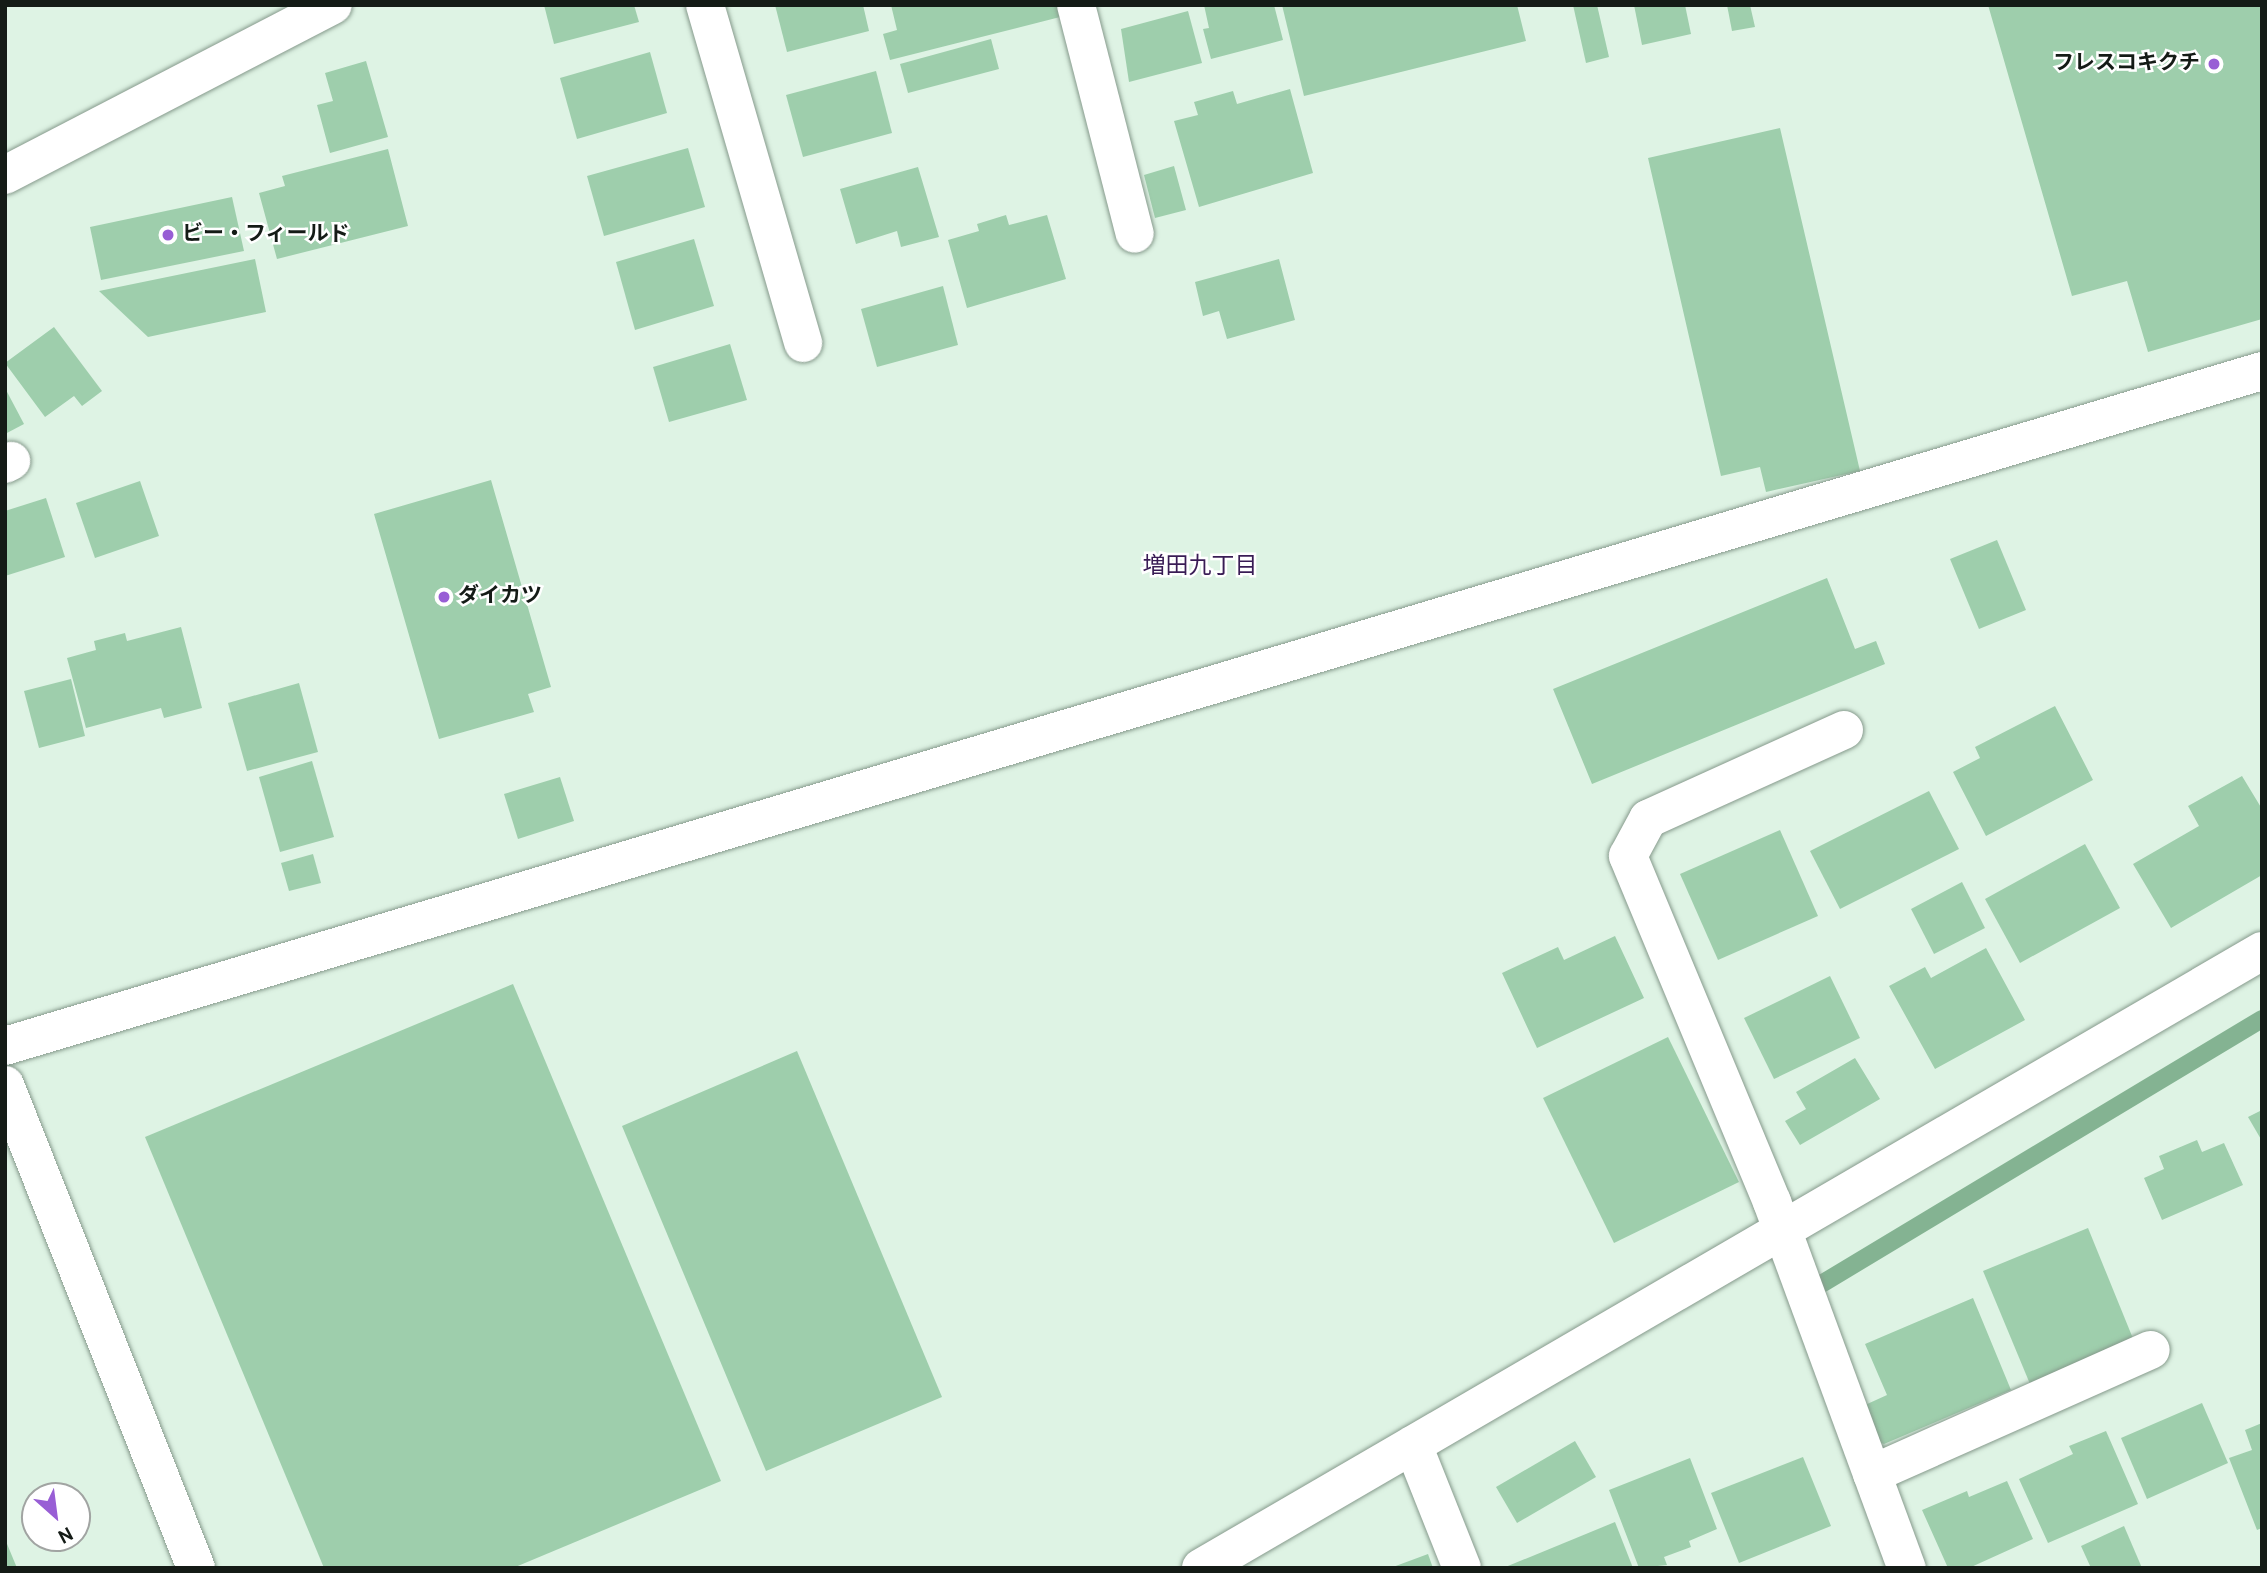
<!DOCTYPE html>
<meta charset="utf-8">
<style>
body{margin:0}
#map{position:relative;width:2267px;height:1573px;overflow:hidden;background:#def3e4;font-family:Overpass,"Noto Sans JP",sans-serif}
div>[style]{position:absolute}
.stream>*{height:18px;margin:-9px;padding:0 9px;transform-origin:9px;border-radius:9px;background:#84b392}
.building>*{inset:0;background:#9eceac}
.roads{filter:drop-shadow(0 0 2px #869a8c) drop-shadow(0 0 2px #869a8c)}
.minor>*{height:38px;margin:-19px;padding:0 19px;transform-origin:19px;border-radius:19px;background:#fff}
.tertiary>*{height:38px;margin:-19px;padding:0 19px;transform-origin:19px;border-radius:19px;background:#fff}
.dots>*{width:19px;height:19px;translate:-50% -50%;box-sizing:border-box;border:4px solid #fff;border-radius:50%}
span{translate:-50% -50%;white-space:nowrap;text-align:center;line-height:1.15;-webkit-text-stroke:5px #fff;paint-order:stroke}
.poi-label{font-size:21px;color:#141b16;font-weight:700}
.right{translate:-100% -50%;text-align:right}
.left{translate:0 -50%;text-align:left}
.neighbourhood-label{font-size:23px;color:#391c55}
.frame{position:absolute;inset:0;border:7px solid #141b16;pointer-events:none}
.north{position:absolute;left:21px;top:1482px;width:70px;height:70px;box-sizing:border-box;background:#fff;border:2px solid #a1a4a2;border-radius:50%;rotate:152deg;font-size:19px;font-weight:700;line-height:28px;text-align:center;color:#141b16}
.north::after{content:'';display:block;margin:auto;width:24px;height:32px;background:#985ed5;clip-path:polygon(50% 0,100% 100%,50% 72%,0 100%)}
</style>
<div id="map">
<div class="stream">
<div style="left:1823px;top:1283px;width:512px;rotate:-31.02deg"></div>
</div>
<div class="building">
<div style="clip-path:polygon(544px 5px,634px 5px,639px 22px,554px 44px)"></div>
<div style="clip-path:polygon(775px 5px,863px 5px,869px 31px,787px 52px)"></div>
<div style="clip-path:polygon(891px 5px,1061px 5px,1064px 16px,890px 60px,883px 34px,897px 30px)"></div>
<div style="clip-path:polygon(1204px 5px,1274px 5px,1283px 40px,1211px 59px,1203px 29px,1209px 28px)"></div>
<div style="clip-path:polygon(1282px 5px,1517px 5px,1526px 41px,1304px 96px)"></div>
<div style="clip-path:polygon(1573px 5px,1597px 5px,1609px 57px,1586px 63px)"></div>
<div style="clip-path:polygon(1634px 5px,1685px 5px,1691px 34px,1642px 45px)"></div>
<div style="clip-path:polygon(1727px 5px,1750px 5px,1755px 27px,1732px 31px)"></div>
<div style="clip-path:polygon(1988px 5px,2262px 5px,2262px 319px,2148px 352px,2127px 281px,2072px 296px)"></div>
<div style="clip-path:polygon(1188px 11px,1202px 63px,1129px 82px,1121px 29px)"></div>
<div style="clip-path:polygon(991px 39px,999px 69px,908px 93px,900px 64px)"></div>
<div style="clip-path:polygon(650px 52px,667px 113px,577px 139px,560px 78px)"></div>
<div style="clip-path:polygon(366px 61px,388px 137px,330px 153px,317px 105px,333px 101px,325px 73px)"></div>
<div style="clip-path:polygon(876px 71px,892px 133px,803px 157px,786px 95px)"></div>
<div style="clip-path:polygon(1290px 89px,1313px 173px,1199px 207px,1174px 121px,1198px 115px,1194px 102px,1233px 91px,1237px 104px)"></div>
<div style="clip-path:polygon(1780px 128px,1860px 471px,1766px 492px,1760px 467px,1721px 476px,1648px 158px)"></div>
<div style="clip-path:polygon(688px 148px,705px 207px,604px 236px,587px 176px)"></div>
<div style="clip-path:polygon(388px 149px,408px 226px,277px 259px,259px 193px,285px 186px,282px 176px)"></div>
<div style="clip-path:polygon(1174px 166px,1186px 210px,1155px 218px,1144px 175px)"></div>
<div style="clip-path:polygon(918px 167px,939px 237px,901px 247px,897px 231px,856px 244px,840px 189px)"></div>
<div style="clip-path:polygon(232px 197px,244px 251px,101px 280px,90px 227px)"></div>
<div style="clip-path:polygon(1006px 215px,1009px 225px,1047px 215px,1066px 279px,967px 308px,948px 240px,979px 231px,977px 224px)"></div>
<div style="clip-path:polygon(694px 239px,714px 306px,635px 330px,616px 262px)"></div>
<div style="clip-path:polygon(255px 259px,266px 312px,148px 337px,99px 291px)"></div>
<div style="clip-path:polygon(1279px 259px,1295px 320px,1227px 339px,1219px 311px,1203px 316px,1195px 282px)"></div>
<div style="clip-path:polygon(943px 286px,958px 345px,877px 367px,861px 309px)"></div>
<div style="clip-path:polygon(54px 327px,102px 391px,82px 406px,74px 396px,45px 417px,5px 363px)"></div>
<div style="clip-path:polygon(730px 344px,747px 400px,669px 422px,653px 367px)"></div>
<div style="clip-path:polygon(5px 388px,24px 424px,5px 434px)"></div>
<div style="clip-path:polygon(491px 480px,551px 687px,528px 694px,534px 712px,439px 739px,374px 514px)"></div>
<div style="clip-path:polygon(140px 481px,159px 536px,95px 558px,76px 503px)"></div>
<div style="clip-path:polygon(46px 498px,65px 557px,5px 576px,5px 511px)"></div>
<div style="clip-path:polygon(1997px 540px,2026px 610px,1979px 629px,1950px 559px)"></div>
<div style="clip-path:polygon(1827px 578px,1855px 649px,1876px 641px,1885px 664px,1592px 784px,1553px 689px)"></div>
<div style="clip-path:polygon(181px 627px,202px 708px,164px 718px,161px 708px,86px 728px,67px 658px,96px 650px,94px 641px,125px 633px,127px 641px)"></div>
<div style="clip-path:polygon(71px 679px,85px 736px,39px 748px,24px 691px)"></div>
<div style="clip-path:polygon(299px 683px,318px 752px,247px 771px,228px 703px)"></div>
<div style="clip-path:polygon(2055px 706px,2093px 780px,1986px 836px,1953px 772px,1980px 758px,1975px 747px)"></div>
<div style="clip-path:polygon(312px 761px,334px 837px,280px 852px,259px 777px)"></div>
<div style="clip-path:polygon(2242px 776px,2262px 809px,2262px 875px,2171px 928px,2133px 864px,2199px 826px,2188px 806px)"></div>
<div style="clip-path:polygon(560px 777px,574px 821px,518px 839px,504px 794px)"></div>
<div style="clip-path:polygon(1929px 791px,1959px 849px,1840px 909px,1810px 851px)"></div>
<div style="clip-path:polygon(1780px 830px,1818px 916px,1718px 960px,1680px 874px)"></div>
<div style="clip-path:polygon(2085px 844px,2120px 908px,2020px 963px,1985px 899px)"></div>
<div style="clip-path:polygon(313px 854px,321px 883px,289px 891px,281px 863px)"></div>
<div style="clip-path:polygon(1962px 882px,1985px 928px,1934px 954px,1911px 909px)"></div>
<div style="clip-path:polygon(1615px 936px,1644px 998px,1537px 1048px,1502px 973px,1558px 947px,1564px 960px)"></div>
<div style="clip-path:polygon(1986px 948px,2025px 1020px,1935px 1069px,1889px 986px,1925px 967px,1931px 978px)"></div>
<div style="clip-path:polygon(1830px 976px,1860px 1038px,1774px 1079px,1744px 1018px)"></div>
<div style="clip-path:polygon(513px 984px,721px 1481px,513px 1568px,324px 1568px,145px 1137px)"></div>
<div style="clip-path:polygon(1668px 1037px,1739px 1182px,1614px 1243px,1543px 1098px)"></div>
<div style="clip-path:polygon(797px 1051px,942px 1397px,766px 1471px,622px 1126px)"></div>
<div style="clip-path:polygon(1855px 1058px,1880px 1099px,1800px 1145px,1785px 1121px,1806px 1109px,1796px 1092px)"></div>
<div style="clip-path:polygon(2262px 1110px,2262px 1141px,2248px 1117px)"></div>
<div style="clip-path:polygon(2197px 1140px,2202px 1152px,2224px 1143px,2243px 1185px,2162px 1220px,2144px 1178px,2164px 1169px,2159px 1156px)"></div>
<div style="clip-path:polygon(2088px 1228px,2134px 1341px,2030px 1384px,1983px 1271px)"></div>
<div style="clip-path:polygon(1973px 1298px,2011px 1390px,1884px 1444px,1865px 1437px,1854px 1410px,1887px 1395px,1865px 1344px)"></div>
<div style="clip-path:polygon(2202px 1403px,2228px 1463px,2147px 1499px,2121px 1438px)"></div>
<div style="clip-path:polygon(2262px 1423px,2262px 1528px,2257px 1530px,2229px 1458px,2252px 1450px,2245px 1430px)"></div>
<div style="clip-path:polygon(2106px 1431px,2138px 1504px,2048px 1543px,2019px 1479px,2073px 1454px,2069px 1446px)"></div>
<div style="clip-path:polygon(1575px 1441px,1596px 1477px,1517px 1523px,1496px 1487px)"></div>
<div style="clip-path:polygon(1803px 1457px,1831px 1526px,1739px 1563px,1711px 1493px)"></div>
<div style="clip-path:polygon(1690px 1458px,1717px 1529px,1689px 1541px,1691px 1547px,1664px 1557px,1667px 1565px,1639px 1568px,1609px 1490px)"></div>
<div style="clip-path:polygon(2007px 1481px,2033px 1539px,1969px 1568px,1948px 1568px,1922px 1510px,1967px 1491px,1969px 1497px)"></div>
<div style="clip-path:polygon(1615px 1522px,1633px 1568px,1503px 1568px)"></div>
<div style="clip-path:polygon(2124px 1526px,2142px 1568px,2091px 1568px,2081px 1546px)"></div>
<div style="clip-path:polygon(5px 1539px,17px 1568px,5px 1568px)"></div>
<div style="clip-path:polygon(1428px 1554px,1433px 1568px,1393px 1568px,1393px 1567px)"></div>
</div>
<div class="roads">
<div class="minor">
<div style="left:705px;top:5px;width:352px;rotate:73.8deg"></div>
<div style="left:1076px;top:5px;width:236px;rotate:75.6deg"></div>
<div style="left:5px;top:464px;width:7px;rotate:-27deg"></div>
<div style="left:1844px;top:730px;width:215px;rotate:155.6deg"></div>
<div style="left:1648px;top:819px;width:42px;rotate:118.4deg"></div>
<div style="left:1628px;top:856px;width:375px;rotate:67.4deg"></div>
<div style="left:1772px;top:1202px;width:390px;rotate:69.8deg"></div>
<div style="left:5px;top:1046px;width:2356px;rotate:-16.65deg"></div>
<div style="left:5px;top:1085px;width:519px;rotate:68.42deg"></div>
<div style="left:1413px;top:1445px;width:132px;rotate:68.3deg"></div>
<div style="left:1872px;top:1474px;width:305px;rotate:-24deg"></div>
</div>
<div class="tertiary">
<div style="left:5px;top:175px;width:369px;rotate:-27.4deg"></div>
<div style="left:1201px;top:1568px;width:1227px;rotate:-30.18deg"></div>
</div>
</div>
<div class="dots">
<div style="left:2214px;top:64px;background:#985ed5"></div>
<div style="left:168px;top:235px;background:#985ed5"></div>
<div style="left:444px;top:597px;background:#985ed5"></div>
</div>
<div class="poi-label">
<span class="right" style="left:2200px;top:64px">フレスコキクチ</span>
<span class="left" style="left:182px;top:235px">ビー・フィールド</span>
<span class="left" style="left:458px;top:597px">ダイカツ</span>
</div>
<div class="neighbourhood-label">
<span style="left:1200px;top:568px">増田九丁目</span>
</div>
<div class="frame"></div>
<div class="north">N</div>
</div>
